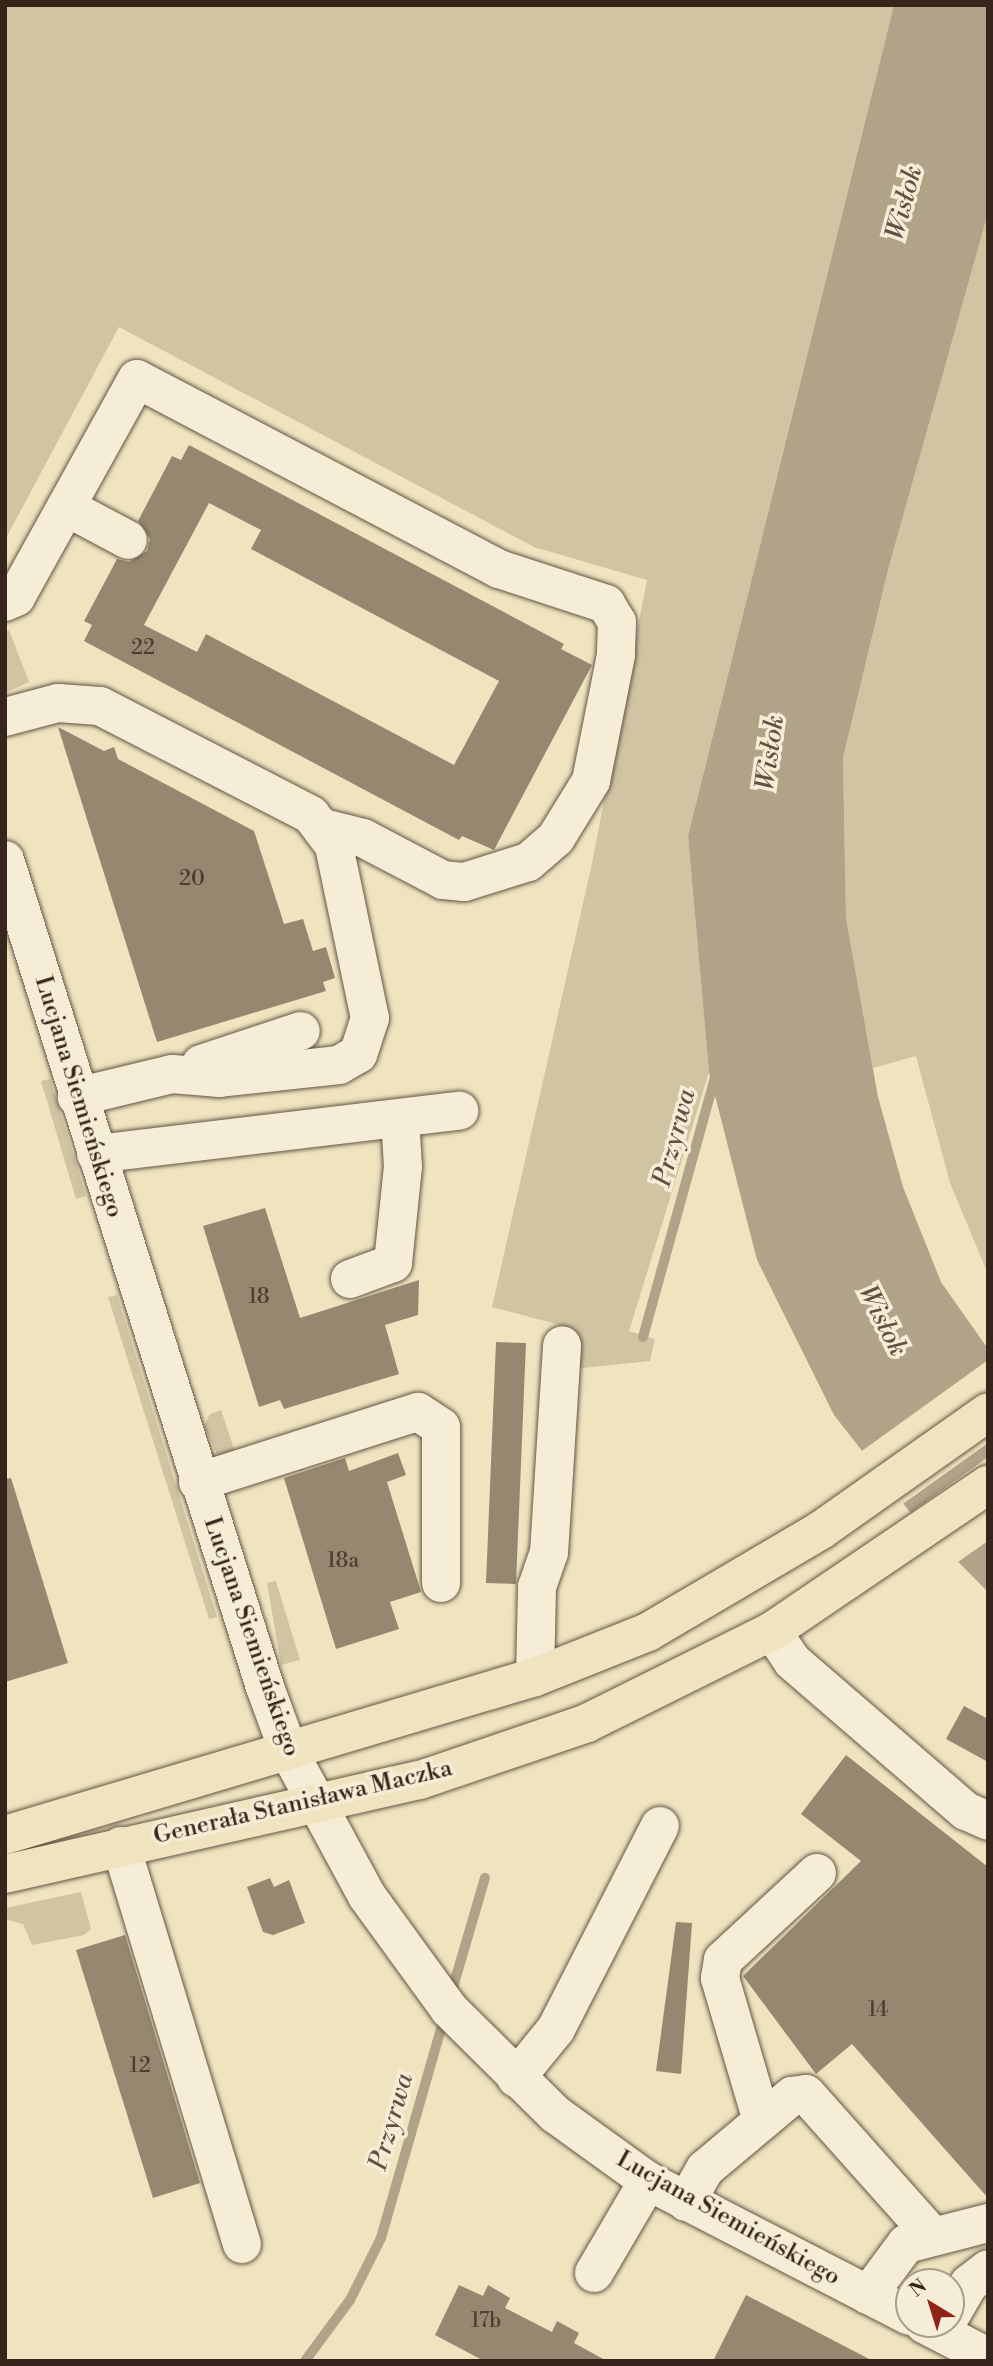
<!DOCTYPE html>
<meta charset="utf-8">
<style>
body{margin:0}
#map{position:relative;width:993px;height:2366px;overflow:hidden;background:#efe4bf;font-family:"Libre Bodoni",serif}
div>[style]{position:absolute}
.green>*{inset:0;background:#d0c4a3}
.water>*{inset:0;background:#b0a387}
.pier>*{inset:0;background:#efe4bf}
.stream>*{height:10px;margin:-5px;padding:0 5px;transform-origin:5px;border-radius:5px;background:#b0a387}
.building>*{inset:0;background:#968870}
.roads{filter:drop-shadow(0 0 2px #645544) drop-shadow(0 0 2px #645544)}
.minor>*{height:38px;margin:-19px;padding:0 19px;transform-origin:19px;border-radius:19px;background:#f5edd5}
.major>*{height:38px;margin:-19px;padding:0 19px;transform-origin:19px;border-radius:19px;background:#efe4bf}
span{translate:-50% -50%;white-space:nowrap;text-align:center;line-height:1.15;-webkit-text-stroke:7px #f5edd5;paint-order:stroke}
.number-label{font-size:21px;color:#4e3e30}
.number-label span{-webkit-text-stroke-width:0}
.street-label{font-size:24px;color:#36251b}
.water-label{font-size:26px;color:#615141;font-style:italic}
.frame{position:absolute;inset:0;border:7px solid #36251b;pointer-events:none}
.north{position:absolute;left:895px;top:2268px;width:70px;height:70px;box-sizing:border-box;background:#f5edd5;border:2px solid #a99d8b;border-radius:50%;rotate:322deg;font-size:19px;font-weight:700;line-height:28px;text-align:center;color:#36251b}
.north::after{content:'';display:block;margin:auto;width:24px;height:32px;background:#8f2418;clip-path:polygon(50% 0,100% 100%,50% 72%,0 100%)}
</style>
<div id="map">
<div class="green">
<div style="clip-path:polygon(5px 5px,894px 5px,688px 836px,709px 1072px,629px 1331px,655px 1339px,650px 1361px,574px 1369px,575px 1329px,492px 1307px,591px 868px,647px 580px,534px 547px,119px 327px,5px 540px)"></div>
<div style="clip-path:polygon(988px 213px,988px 1274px,950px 1183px,916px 1056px,873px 1068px,846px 918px,843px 758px,888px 570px)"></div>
<div style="clip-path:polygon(9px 630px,29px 682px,5px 693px,5px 631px)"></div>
<div style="clip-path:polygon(50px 1079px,86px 1196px,76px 1199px,41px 1081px)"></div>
<div style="clip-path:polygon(117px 1295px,217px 1617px,209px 1619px,108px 1297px)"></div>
<div style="clip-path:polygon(221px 1410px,236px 1455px,217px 1454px,204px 1426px,210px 1414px)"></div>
<div style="clip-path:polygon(276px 1581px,300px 1660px,281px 1665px,267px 1583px)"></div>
<div style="clip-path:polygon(81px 1892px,91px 1929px,84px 1935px,32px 1945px,23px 1924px,5px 1919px,5px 1908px)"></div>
</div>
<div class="water">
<div style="clip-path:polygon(894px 5px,988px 5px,988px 213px,888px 570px,843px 758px,846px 918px,878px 1097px,903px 1187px,941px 1282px,988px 1349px,988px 1592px,913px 1516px,834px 1415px,757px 1260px,709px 1072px,688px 836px)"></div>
</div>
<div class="pier">
<div style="clip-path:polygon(988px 1360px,988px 1443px,900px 1506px,859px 1453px)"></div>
<div style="clip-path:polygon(988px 1457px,988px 1541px,955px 1564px,907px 1515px)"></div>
</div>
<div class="stream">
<div style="left:643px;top:1337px;width:273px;rotate:-74.5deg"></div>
<div style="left:451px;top:1994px;width:121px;rotate:-73.7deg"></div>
<div style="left:305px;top:2361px;width:76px;rotate:-53.6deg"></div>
<div style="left:350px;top:2300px;width:69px;rotate:-63.4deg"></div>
<div style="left:381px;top:2238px;width:229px;rotate:-74deg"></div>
</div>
<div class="building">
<div style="clip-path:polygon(evenodd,189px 445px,564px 644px,561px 649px,592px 665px,494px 850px,462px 836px,459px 840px,84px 641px,92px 625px,84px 621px,117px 559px,129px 562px,147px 551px,150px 539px,138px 521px,172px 456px,181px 460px,189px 445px,209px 503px,261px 530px,251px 549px,499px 681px,454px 765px,206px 634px,197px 652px,144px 625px,209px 503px)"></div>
<div style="clip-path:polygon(58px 727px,104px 751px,114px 747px,118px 759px,254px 831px,284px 924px,303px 919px,313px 951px,326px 947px,335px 978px,323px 982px,326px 991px,157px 1042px)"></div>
<div style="clip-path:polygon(265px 1208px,300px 1318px,419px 1280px,418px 1315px,385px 1325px,399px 1374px,284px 1409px,280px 1400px,259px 1407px,203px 1226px)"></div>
<div style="clip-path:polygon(496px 1342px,526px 1343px,516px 1584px,486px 1583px)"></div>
<div style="clip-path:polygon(398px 1453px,406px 1475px,387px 1482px,421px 1592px,390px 1602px,399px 1629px,336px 1649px,284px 1478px,345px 1458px,349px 1471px)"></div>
<div style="clip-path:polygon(11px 1478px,68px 1663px,5px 1682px,5px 1479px)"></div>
<div style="clip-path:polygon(964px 1706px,988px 1719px,988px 1762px,946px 1739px)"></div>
<div style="clip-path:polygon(846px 1755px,988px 1867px,988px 2198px,852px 2044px,816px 2074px,743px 1976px,861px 1861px,801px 1814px)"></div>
<div style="clip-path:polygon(270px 1878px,274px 1887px,289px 1880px,305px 1923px,273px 1935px,263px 1932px,247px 1887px)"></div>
<div style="clip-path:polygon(676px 1922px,692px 1923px,681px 2074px,656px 2071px)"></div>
<div style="clip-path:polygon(125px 1935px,200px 2183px,153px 2198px,76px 1950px)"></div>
<div style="clip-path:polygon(459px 2285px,483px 2296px,488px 2285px,510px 2298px,505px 2308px,552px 2332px,557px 2321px,579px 2333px,574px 2343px,607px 2361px,484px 2361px,435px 2335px)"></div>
<div style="clip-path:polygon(746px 2295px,873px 2361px,713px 2361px)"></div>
</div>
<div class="roads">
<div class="minor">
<div style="left:66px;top:507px;width:70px;rotate:28deg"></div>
<div style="left:5px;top:602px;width:12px;rotate:-24deg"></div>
<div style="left:16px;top:597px;width:249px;rotate:-61deg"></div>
<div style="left:137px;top:379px;width:409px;rotate:27.7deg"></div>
<div style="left:499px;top:569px;width:113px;rotate:18.1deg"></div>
<div style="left:606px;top:604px;width:21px;rotate:59deg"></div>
<div style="left:617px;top:622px;width:33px;rotate:92deg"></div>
<div style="left:616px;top:655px;width:128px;rotate:101.2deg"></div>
<div style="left:591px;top:781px;width:67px;rotate:121.6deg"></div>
<div style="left:556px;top:838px;width:37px;rotate:139deg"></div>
<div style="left:528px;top:862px;width:67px;rotate:162.6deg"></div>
<div style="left:464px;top:882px;width:21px;rotate:-175deg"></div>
<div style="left:443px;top:880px;width:90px;rotate:-152.3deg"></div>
<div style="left:363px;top:838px;width:38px;rotate:-166deg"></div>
<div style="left:5px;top:717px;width:55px;rotate:-14.8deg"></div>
<div style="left:58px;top:703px;width:42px;rotate:4.1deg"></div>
<div style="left:100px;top:706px;width:237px;rotate:27.3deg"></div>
<div style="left:311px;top:815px;width:39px;rotate:53deg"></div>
<div style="left:334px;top:846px;width:176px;rotate:78.2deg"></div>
<div style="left:370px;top:1018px;width:38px;rotate:108deg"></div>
<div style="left:358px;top:1054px;width:22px;rotate:150deg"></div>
<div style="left:339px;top:1065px;width:120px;rotate:173.8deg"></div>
<div style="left:220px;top:1078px;width:48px;rotate:-175.2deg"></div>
<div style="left:172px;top:1074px;width:98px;rotate:166.4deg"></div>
<div style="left:5px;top:860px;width:867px;rotate:72.55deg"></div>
<div style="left:265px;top:1687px;width:67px;rotate:69.9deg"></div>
<div style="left:288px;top:1750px;width:166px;rotate:61.6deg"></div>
<div style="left:367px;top:1896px;width:140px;rotate:54deg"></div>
<div style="left:449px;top:2009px;width:149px;rotate:44.7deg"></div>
<div style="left:555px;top:2114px;width:115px;rotate:35.8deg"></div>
<div style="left:648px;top:2181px;width:294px;rotate:27.3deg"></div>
<div style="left:201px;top:1064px;width:105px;rotate:-18.3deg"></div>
<div style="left:96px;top:1154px;width:366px;rotate:-6.8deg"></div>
<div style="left:350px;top:1279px;width:46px;rotate:-20.4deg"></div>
<div style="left:393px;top:1263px;width:97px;rotate:-84.1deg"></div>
<div style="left:403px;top:1167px;width:49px;rotate:-93.5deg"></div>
<div style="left:198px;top:1482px;width:231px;rotate:-17.7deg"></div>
<div style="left:418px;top:1412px;width:27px;rotate:33deg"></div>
<div style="left:441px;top:1427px;width:156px;rotate:90deg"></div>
<div style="left:772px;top:1631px;width:36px;rotate:56deg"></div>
<div style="left:792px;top:1661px;width:230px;rotate:40.8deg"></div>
<div style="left:966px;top:1811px;width:24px;rotate:24deg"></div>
<div style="left:535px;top:1677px;width:90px;rotate:-88.7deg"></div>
<div style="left:537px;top:1587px;width:36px;rotate:-71deg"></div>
<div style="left:549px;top:1553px;width:208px;rotate:-86.4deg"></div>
<div style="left:121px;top:1846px;width:416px;rotate:73.1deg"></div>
<div style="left:516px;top:2078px;width:63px;rotate:-50.8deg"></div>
<div style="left:556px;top:2029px;width:228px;rotate:-62.9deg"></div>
<div style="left:762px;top:2121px;width:149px;rotate:-106.4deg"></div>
<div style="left:720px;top:1978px;width:18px;rotate:-81deg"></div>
<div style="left:723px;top:1960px;width:128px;rotate:-42.8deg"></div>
<div style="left:686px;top:2202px;width:38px;rotate:-60deg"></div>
<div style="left:705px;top:2169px;width:114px;rotate:-40deg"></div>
<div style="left:792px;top:2096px;width:14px;rotate:-8deg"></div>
<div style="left:806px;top:2094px;width:186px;rotate:48.3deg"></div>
<div style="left:594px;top:2273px;width:107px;rotate:-59.6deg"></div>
<div style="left:868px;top:2295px;width:64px;rotate:-53.3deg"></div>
<div style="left:906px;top:2244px;width:85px;rotate:-14.4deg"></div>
<div style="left:951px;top:2315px;width:36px;rotate:-60deg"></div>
<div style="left:969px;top:2284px;width:24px;rotate:-38deg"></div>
<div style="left:924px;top:2324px;width:72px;rotate:27.3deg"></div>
</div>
<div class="major">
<div style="left:5px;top:1835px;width:553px;rotate:-16.6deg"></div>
<div style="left:535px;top:1677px;width:122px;rotate:-21.7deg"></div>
<div style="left:648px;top:1632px;width:201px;rotate:-30.5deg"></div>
<div style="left:821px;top:1530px;width:204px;rotate:-35.2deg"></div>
<div style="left:5px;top:1874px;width:426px;rotate:-12.8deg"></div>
<div style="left:420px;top:1780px;width:176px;rotate:-18.8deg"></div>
<div style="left:587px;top:1723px;width:207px;rotate:-26.4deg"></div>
<div style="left:772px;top:1631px;width:261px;rotate:-34.1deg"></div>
</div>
</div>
<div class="number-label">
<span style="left:143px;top:648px">22</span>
<span style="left:192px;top:879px">20</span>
<span style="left:259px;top:1297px">18</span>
<span style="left:343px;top:1561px">18a</span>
<span style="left:878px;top:2010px">14</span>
<span style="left:140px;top:2066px">12</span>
<span style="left:486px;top:2321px">17b</span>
</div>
<div class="street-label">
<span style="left:78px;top:1097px;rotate:73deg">Lucjana Siemieńskiego</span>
<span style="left:251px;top:1637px;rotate:71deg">Lucjana Siemieńskiego</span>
<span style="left:303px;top:1803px;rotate:-13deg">Generała Stanisława Maczka</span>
<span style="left:728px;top:2219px;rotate:29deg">Lucjana Siemieńskiego</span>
</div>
<div class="water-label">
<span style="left:905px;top:203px;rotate:-75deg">Wisłok</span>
<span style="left:771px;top:753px;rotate:-82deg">Wisłok</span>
<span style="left:675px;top:1138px;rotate:-75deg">Przyrwa</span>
<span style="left:882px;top:1321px;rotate:63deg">Wisłok</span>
<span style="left:392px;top:2122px;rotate:-74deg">Przyrwa</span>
</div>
<div class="frame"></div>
<div class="north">N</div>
</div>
